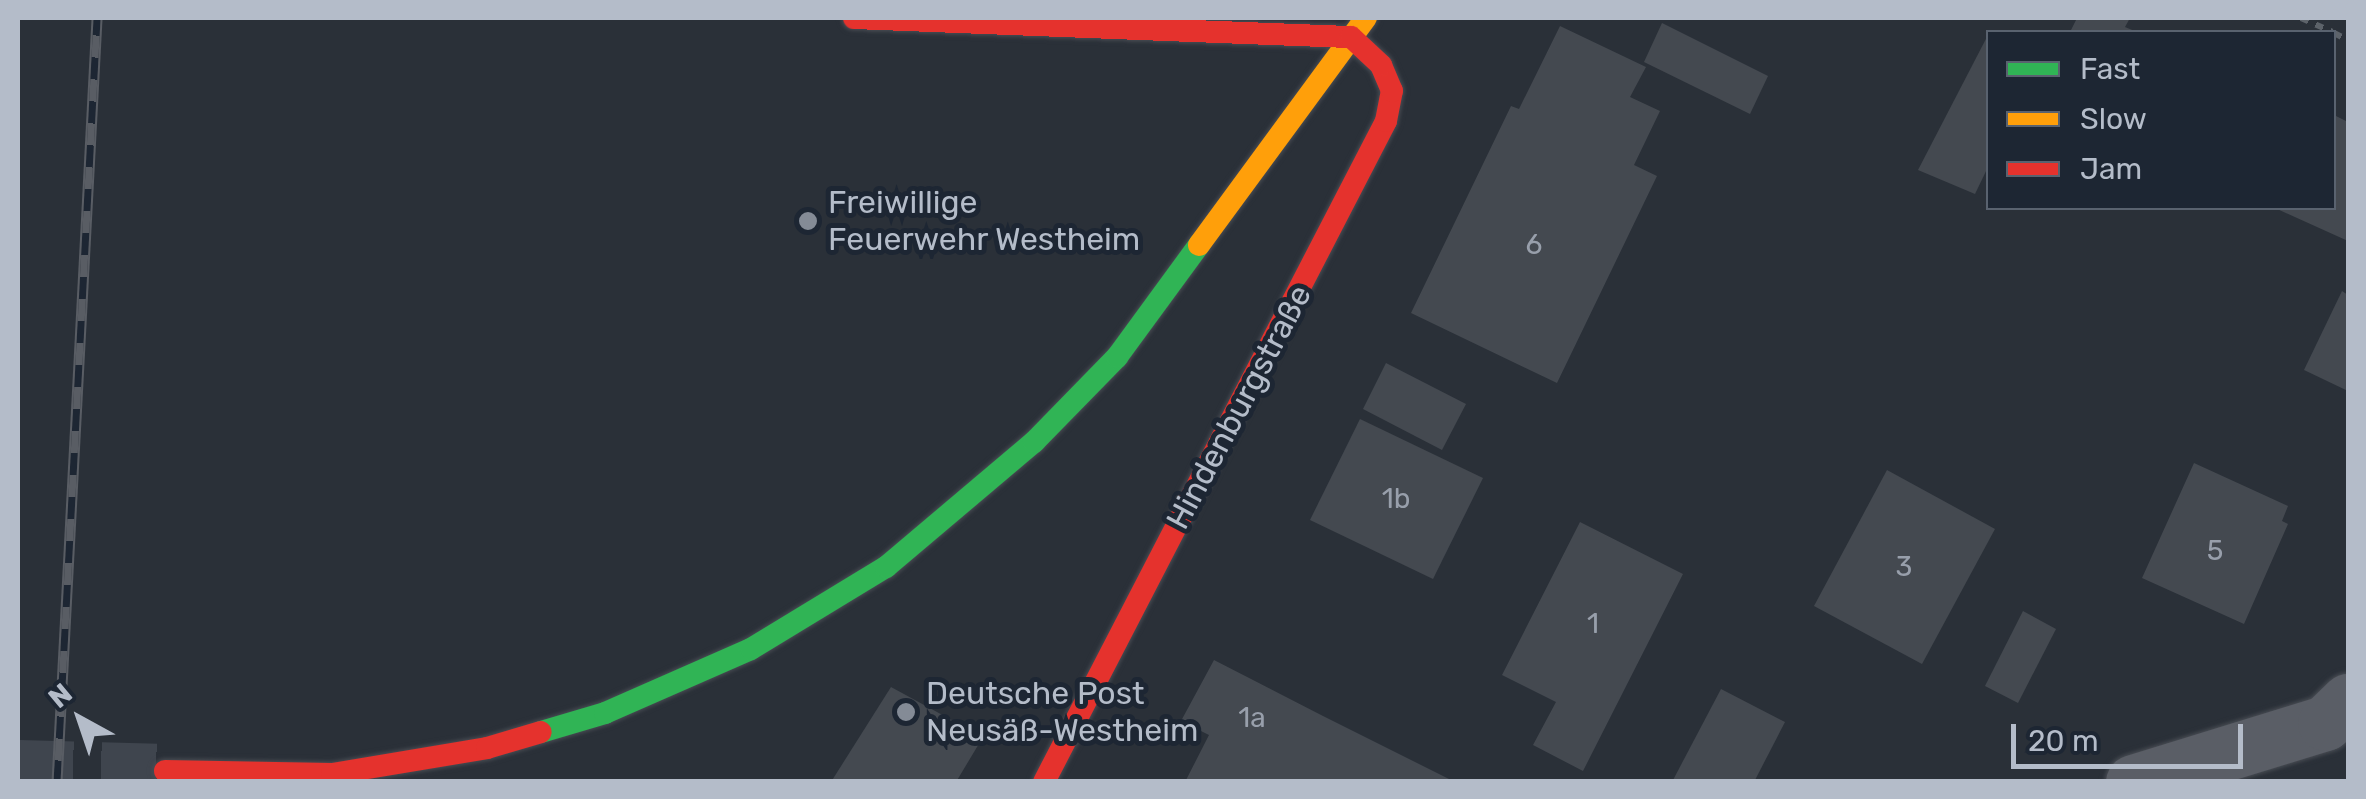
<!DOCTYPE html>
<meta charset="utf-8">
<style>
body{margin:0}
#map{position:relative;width:2366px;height:799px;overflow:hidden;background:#2a3038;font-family:Rubik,sans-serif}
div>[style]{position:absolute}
.building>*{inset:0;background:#444950}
.secondary-tunnel>*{height:55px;margin-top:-27.5px;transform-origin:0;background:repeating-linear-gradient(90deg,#3f454e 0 55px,transparent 0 83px)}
.path>*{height:6px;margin-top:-3px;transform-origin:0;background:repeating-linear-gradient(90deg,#5d636a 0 8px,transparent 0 16px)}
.roads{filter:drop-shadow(0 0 2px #484c53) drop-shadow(0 0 2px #484c53)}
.street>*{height:55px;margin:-27.5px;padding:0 27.5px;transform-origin:27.5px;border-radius:27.5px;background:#5a5e66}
.fast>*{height:22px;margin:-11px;padding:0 11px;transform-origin:11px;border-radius:11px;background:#30b455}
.slow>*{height:22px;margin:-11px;padding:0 11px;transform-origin:11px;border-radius:11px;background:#ff9f0a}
.jam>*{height:22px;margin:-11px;padding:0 11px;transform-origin:11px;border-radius:11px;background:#e5322d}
.rail>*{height:11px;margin-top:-5.5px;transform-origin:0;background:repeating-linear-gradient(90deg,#1d2633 0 22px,#595d64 0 44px);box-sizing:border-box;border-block:2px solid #595d64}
.dots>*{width:28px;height:28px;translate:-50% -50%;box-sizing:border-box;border:5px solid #1d2633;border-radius:50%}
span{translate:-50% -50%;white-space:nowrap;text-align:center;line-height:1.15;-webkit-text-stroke:10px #1d2633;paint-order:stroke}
.number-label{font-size:28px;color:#989fab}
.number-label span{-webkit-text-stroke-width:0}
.poi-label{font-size:32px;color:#b4bcc9}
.left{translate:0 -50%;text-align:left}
.street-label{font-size:32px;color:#b4bcc9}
.frame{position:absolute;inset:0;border:20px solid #b4bcc9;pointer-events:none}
.legend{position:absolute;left:1986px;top:30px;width:350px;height:180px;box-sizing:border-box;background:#1d2633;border:2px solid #59626f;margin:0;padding:12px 18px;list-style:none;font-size:30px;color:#b4bcc9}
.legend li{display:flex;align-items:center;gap:20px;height:50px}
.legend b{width:50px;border:2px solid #59626f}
.north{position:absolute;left:30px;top:669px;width:100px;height:100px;-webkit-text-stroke:8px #1d2633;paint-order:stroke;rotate:320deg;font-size:28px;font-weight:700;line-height:40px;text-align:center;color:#b4bcc9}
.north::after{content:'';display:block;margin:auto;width:35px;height:45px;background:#b4bcc9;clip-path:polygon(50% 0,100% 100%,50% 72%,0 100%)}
.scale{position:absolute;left:2011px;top:724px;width:232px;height:45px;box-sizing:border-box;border:5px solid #b4bcc9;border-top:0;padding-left:12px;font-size:30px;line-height:35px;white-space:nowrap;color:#b4bcc9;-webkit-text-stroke:8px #1d2633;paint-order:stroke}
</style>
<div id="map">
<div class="building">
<div style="clip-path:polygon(2077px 18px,2130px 18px,2125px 27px,2137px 32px,2070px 32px)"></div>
<div style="clip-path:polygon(1662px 23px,1768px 76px,1750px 114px,1644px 62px)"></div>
<div style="clip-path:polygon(1560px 26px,1646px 67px,1630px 97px,1660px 111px,1634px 165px,1657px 176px,1557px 383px,1411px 313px,1511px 106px,1519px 109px)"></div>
<div style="clip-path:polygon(1988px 35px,1988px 167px,1975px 194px,1918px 170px)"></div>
<div style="clip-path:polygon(2334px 115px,2348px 122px,2348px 241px,2275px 208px,2334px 208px)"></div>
<div style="clip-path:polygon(2342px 291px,2348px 295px,2348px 391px,2304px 370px)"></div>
<div style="clip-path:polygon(1386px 363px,1466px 404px,1442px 450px,1363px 409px)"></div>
<div style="clip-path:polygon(1360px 419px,1483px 478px,1433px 579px,1310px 520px)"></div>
<div style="clip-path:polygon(2194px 463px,2288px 506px,2282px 521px,2288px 524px,2244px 624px,2142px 578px)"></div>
<div style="clip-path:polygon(1887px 470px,1995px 529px,1922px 664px,1814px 606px)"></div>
<div style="clip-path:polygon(1580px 522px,1683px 574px,1583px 771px,1533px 745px,1556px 702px,1502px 675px)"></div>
<div style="clip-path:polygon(2023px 611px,2056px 629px,2018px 703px,1985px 686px)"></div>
<div style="clip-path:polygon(1214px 660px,1323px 716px,1455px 782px,1185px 782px,1209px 735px,1181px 721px)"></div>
<div style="clip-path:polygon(891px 687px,983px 737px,956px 782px,831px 782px)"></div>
<div style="clip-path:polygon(1721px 689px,1785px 722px,1754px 782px,1672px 782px)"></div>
</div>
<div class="secondary-tunnel">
<div style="left:18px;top:767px;width:147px;rotate:1.6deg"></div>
</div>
<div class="path">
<div style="left:2301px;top:18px;width:34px;rotate:24deg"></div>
<div style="left:2334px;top:33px;width:16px;rotate:27deg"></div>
</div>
<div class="roads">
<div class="street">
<div style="left:2133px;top:782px;width:201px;rotate:-17.1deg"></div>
<div style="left:2325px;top:723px;width:32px;rotate:-44deg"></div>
</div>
<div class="fast">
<div style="left:541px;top:732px;width:67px;rotate:-16.5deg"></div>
<div style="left:605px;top:713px;width:159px;rotate:-23.7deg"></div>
<div style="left:751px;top:649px;width:158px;rotate:-31.3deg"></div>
<div style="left:886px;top:567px;width:194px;rotate:-40.2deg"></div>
<div style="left:1034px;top:442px;width:119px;rotate:-45.7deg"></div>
<div style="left:1117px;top:357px;width:139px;rotate:-53.8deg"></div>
</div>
<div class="slow">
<div style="left:1199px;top:245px;width:282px;rotate:-53.7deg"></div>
</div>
<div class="jam">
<div style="left:854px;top:18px;width:497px;rotate:2.2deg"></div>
<div style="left:165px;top:771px;width:167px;rotate:1deg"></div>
<div style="left:332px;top:774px;width:157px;rotate:-9.5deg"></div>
<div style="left:487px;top:748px;width:56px;rotate:-16.5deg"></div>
<div style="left:1044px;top:782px;width:744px;rotate:-62.64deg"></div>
<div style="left:1386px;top:121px;width:31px;rotate:-79deg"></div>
<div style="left:1392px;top:91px;width:28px;rotate:-113deg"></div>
<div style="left:1381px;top:65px;width:41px;rotate:-137deg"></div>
</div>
</div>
<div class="rail">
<div style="left:57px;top:782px;width:765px;rotate:-87deg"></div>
</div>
<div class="dots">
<div style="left:808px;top:221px;background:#848b96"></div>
<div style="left:906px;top:712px;background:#848b96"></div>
</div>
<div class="number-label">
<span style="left:1534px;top:245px">6</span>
<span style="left:1396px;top:499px">1b</span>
<span style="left:2215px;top:551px">5</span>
<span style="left:1904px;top:567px">3</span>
<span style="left:1593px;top:624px">1</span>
<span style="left:1252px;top:718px">1a</span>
</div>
<div class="poi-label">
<span class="left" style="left:828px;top:221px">Freiwillige<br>Feuerwehr Westheim</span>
<span class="left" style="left:926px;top:712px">Deutsche Post<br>Neusäß-Westheim</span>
</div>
<div class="street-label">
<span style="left:1239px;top:407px;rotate:-62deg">Hindenburgstraße</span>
</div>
<div class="frame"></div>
<ul class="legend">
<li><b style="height:12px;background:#30b455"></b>Fast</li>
<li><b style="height:12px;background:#ff9f0a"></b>Slow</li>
<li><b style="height:12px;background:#e5322d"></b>Jam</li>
</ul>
<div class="north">N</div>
<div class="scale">20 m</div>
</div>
